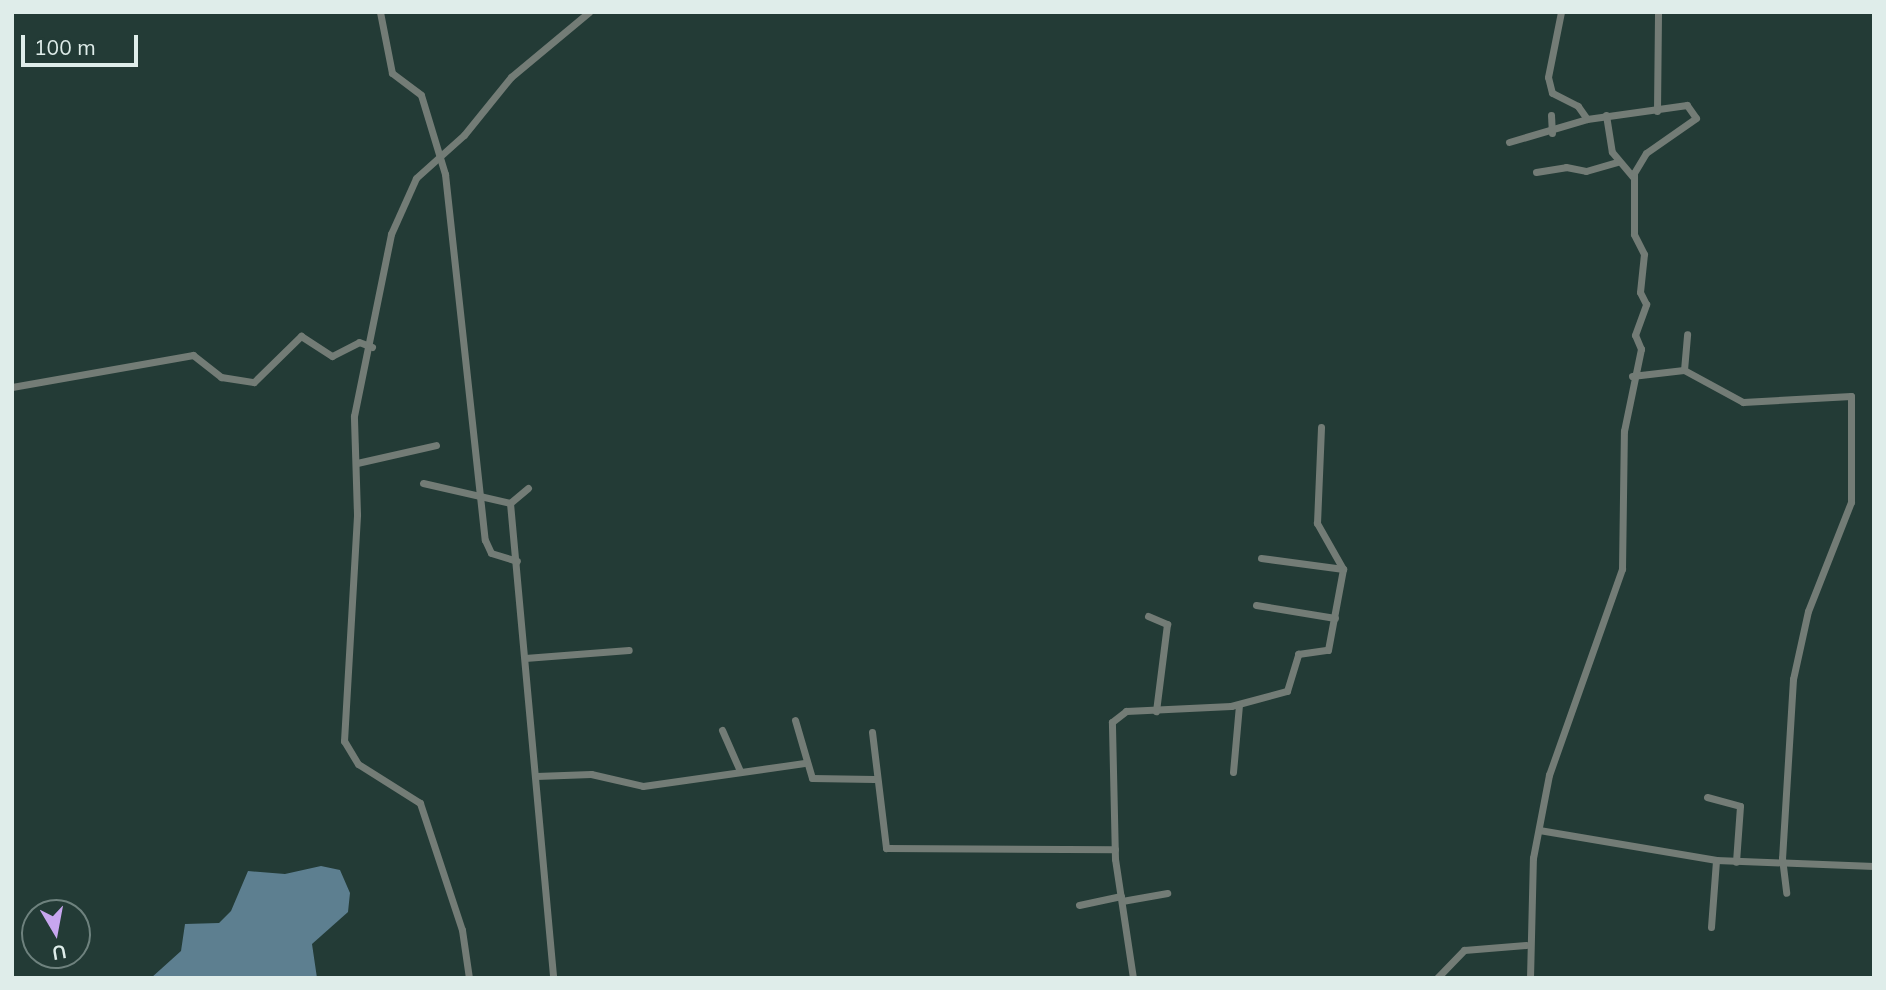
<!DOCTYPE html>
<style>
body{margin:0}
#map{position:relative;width:1886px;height:990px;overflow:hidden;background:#233b36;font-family:Mulish,sans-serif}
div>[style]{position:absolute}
.water>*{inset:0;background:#5d7f90}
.street>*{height:7px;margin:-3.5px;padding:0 3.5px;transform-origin:3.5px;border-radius:3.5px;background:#737c76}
span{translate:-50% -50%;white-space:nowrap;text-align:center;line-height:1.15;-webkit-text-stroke:5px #233b36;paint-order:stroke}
.frame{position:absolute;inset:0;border:14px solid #dfedea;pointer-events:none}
.north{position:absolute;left:21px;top:899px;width:70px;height:70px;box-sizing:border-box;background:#233b36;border:2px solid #6e827e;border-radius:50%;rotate:170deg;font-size:19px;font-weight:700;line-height:28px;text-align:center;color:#dfedea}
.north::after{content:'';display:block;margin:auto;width:24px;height:32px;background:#c7a6ef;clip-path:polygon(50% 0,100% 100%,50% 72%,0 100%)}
.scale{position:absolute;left:21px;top:35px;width:117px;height:32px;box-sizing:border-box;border:4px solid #dfedea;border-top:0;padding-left:9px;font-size:21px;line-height:24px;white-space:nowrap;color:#dfedea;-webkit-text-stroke:5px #233b36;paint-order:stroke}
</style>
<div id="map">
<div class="water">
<div style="clip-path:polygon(321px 866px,340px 870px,350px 893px,348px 912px,312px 944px,317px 978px,151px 978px,181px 951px,185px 924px,219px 923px,231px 911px,248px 871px,285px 874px)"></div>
</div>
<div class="street">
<div style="left:380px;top:12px;width:62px;rotate:78.9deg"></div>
<div style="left:392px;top:73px;width:36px;rotate:37deg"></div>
<div style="left:421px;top:95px;width:83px;rotate:73.1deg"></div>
<div style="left:445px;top:174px;width:368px;rotate:83.8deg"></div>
<div style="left:485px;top:540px;width:14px;rotate:65deg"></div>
<div style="left:491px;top:553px;width:27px;rotate:17deg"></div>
<div style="left:1657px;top:111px;width:99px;rotate:-89.4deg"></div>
<div style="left:1551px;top:115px;width:18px;rotate:87deg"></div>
<div style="left:1606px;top:115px;width:37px;rotate:81deg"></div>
<div style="left:1612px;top:152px;width:34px;rotate:50deg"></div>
<div style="left:1509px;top:142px;width:81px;rotate:-16.4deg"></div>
<div style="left:1536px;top:172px;width:30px;rotate:-9deg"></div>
<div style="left:1566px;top:167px;width:20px;rotate:11deg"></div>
<div style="left:1586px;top:171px;width:32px;rotate:-16deg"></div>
<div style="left:1684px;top:370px;width:67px;rotate:28.5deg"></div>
<div style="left:1743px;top:402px;width:108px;rotate:-3.2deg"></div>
<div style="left:1851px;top:396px;width:106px;rotate:90deg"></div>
<div style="left:1851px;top:502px;width:117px;rotate:111.5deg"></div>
<div style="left:1808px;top:611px;width:70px;rotate:102.4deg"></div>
<div style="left:1793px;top:679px;width:179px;rotate:93.5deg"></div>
<div style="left:1782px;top:858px;width:35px;rotate:83deg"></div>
<div style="left:1632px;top:376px;width:52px;rotate:-6.6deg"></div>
<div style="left:1684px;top:370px;width:36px;rotate:-85deg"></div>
<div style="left:12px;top:387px;width:184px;rotate:-10deg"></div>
<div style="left:193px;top:355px;width:36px;rotate:38deg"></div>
<div style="left:221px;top:377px;width:33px;rotate:9deg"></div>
<div style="left:254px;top:382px;width:66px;rotate:-44.4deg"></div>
<div style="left:301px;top:336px;width:37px;rotate:33deg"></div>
<div style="left:332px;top:356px;width:30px;rotate:-27deg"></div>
<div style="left:359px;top:342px;width:14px;rotate:21deg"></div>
<div style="left:357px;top:463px;width:81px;rotate:-12.8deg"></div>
<div style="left:423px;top:483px;width:89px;rotate:12.9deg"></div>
<div style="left:528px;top:488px;width:23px;rotate:140deg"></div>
<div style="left:510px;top:503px;width:477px;rotate:84.8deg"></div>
<div style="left:1261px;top:558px;width:83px;rotate:7.6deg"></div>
<div style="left:1256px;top:605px;width:80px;rotate:9.3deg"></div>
<div style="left:1148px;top:616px;width:21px;rotate:23deg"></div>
<div style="left:1167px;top:624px;width:88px;rotate:97.2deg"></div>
<div style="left:525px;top:658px;width:104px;rotate:-4.4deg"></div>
<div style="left:795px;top:720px;width:60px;rotate:73.7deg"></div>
<div style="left:812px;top:778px;width:62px;rotate:0.9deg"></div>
<div style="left:722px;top:730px;width:45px;rotate:66.3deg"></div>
<div style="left:872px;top:732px;width:117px;rotate:83.1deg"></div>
<div style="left:886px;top:848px;width:229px;rotate:0.3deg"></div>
<div style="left:1233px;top:772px;width:67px;rotate:-84.9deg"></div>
<div style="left:536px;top:776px;width:55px;rotate:-2.1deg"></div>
<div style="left:591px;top:774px;width:53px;rotate:13deg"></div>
<div style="left:643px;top:786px;width:163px;rotate:-8.1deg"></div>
<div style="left:1707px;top:797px;width:34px;rotate:15deg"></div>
<div style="left:1740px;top:806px;width:56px;rotate:94.1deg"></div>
<div style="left:1539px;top:830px;width:180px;rotate:9.6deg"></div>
<div style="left:1716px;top:860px;width:158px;rotate:2.2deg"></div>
<div style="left:1122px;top:901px;width:46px;rotate:-10.1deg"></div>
<div style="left:1079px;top:905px;width:43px;rotate:-12.1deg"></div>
<div style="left:1711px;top:927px;width:67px;rotate:-85.7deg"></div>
<div style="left:469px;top:978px;width:49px;rotate:-98.3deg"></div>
<div style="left:462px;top:930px;width:134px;rotate:-108.3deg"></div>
<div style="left:420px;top:803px;width:73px;rotate:-147.8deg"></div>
<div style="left:358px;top:764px;width:27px;rotate:-121deg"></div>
<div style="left:344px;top:741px;width:227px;rotate:-86.7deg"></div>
<div style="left:357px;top:514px;width:98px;rotate:-91.8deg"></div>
<div style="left:354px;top:416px;width:186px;rotate:-78.5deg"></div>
<div style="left:391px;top:234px;width:61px;rotate:-65.9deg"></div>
<div style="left:416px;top:178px;width:64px;rotate:-41.9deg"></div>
<div style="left:464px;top:135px;width:75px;rotate:-51deg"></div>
<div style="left:511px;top:77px;width:102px;rotate:-39.8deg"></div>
<div style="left:1133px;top:978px;width:120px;rotate:-98.6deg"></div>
<div style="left:1115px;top:859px;width:137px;rotate:-91.3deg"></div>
<div style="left:1112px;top:722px;width:18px;rotate:-38deg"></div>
<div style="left:1126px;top:711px;width:105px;rotate:-2.7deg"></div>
<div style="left:1231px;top:706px;width:58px;rotate:-15deg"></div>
<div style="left:1287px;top:691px;width:39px;rotate:-73deg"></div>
<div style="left:1298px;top:654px;width:30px;rotate:-8deg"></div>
<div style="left:1328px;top:650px;width:82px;rotate:-79.5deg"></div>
<div style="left:1343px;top:569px;width:53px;rotate:-119.5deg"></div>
<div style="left:1317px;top:523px;width:96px;rotate:-87.6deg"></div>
<div style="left:1437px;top:978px;width:39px;rotate:-46deg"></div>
<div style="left:1464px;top:950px;width:62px;rotate:-4.6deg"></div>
<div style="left:1530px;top:978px;width:120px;rotate:-88.6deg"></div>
<div style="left:1533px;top:858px;width:85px;rotate:-79.1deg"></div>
<div style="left:1549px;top:775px;width:219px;rotate:-70.5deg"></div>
<div style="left:1622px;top:569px;width:138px;rotate:-89.2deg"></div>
<div style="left:1624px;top:431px;width:84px;rotate:-78.3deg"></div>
<div style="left:1641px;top:349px;width:15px;rotate:-113deg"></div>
<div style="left:1635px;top:335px;width:33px;rotate:-70deg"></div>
<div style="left:1646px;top:304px;width:13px;rotate:-117deg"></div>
<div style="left:1640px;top:292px;width:38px;rotate:-84deg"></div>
<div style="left:1644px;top:254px;width:22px;rotate:-117deg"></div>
<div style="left:1634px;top:234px;width:61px;rotate:-90deg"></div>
<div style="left:1634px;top:173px;width:23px;rotate:-59deg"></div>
<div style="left:1646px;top:153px;width:61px;rotate:-35deg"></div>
<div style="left:1696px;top:118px;width:16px;rotate:-125deg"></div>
<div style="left:1687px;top:105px;width:101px;rotate:172deg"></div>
<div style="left:1587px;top:119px;width:16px;rotate:-125deg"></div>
<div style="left:1578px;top:106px;width:29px;rotate:-153deg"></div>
<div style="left:1552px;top:93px;width:16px;rotate:-104deg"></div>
<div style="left:1548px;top:77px;width:66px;rotate:-78.7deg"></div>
</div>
<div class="frame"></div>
<div class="north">U</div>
<div class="scale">100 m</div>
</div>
